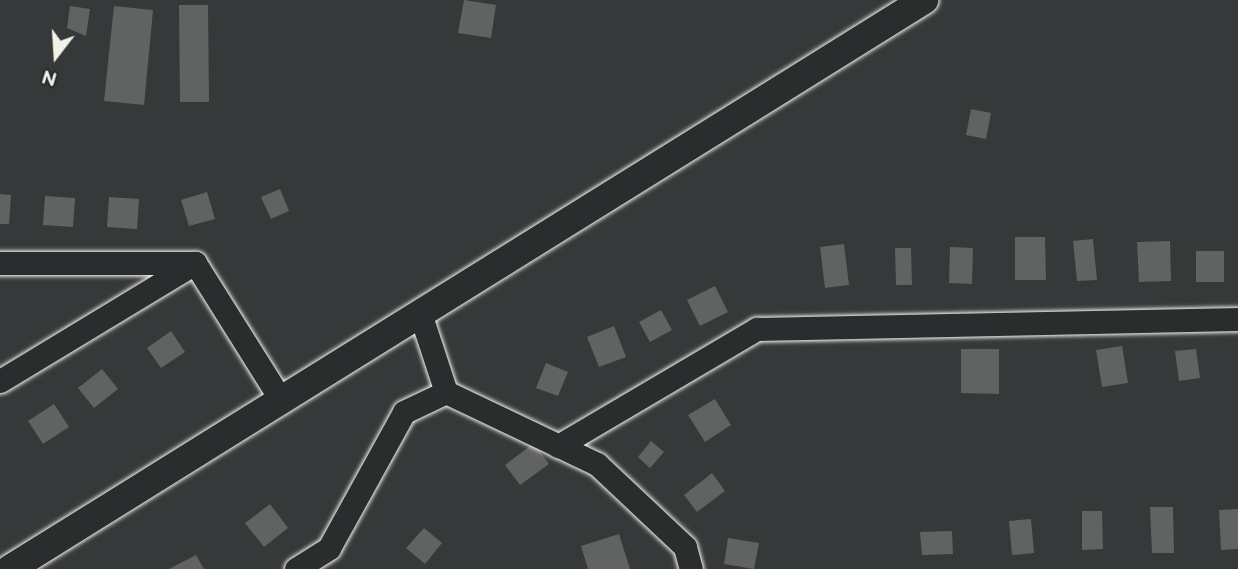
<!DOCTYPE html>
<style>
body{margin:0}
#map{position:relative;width:1238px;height:569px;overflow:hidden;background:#363939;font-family:"Balsamiq Sans",sans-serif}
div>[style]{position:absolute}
.building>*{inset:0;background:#616362}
.roads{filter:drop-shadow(0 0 2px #f4f1e8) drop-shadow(0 0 2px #f4f1e8)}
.minor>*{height:23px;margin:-11.5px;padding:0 11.5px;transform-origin:11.5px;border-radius:11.5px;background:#2a2d2e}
.tertiary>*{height:28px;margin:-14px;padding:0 14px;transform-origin:14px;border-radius:14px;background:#2a2d2e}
span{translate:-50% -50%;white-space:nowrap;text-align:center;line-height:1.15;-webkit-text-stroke:6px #2a2d2e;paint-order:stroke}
.north{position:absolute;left:21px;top:21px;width:70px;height:70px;-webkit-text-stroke:5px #2a2d2e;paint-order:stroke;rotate:197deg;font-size:19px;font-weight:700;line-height:28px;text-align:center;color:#f4f1e8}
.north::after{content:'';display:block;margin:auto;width:24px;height:32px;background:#f4f1e8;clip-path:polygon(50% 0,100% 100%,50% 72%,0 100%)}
</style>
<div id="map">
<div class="building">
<div style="clip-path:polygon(464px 0,496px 5px,491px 38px,458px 33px)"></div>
<div style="clip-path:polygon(179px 5px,208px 5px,209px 102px,180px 102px)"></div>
<div style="clip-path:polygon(70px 6px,90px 9px,86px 36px,67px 28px)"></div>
<div style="clip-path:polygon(114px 6px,153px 10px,144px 105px,104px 101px)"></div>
<div style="clip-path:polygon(971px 109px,991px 113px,986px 139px,966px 135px)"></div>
<div style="clip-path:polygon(280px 189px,289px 211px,271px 219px,261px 197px)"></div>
<div style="clip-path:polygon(207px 192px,215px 219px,189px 226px,181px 200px)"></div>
<div style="clip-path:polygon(0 194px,11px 195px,9px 224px,0 224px)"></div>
<div style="clip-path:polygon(45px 196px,75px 198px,73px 227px,43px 225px)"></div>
<div style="clip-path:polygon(109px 197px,139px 199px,137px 229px,107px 227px)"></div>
<div style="clip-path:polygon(1015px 237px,1045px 237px,1046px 280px,1015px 280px)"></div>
<div style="clip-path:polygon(1093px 239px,1097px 280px,1077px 281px,1073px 241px)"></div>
<div style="clip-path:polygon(1170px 241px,1171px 281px,1139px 282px,1137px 242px)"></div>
<div style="clip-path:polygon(844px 244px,849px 285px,825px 288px,820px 247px)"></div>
<div style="clip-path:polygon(950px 247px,973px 248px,972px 284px,949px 283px)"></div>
<div style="clip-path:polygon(895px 248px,911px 248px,912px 285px,896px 285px)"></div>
<div style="clip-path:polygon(1196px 251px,1224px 251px,1224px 282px,1196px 282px)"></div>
<div style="clip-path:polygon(715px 286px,728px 312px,700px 326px,687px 300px)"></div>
<div style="clip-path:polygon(661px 310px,672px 330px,650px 342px,639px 322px)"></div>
<div style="clip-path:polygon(614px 326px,626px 357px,599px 367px,587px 337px)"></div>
<div style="clip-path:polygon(171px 331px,185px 352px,161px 368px,147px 348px)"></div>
<div style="clip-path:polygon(1122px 346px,1128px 383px,1102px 387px,1096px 350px)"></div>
<div style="clip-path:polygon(961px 349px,999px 349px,999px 394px,961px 393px)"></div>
<div style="clip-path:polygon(1196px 349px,1200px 378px,1179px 381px,1175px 351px)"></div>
<div style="clip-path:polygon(546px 363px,568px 372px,558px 396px,536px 388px)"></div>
<div style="clip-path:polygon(102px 369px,118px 389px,94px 408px,78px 388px)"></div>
<div style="clip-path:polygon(715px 399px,731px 425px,705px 442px,688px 415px)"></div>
<div style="clip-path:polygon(54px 404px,69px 427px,43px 444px,28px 421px)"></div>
<div style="clip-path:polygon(651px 441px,664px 452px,650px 468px,638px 457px)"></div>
<div style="clip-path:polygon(534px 443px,549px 464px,520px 485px,505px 465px)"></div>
<div style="clip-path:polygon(712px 473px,725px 491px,697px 512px,684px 495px)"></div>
<div style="clip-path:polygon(270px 504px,288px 528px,264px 547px,245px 523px)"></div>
<div style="clip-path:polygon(1150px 507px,1173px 507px,1174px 553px,1152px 553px)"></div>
<div style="clip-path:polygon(1238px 509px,1238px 549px,1221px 550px,1219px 510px)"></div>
<div style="clip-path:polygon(1082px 511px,1102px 511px,1103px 549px,1082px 550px)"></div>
<div style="clip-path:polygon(1031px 519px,1034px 553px,1012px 555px,1009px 521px)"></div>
<div style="clip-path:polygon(424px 528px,442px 543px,425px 564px,406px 548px)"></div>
<div style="clip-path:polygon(952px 531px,953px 554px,922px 555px,920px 532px)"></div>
<div style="clip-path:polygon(619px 534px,630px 569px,588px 569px,581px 546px)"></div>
<div style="clip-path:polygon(728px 538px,759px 543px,754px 569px,724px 564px)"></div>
<div style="clip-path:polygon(196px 555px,204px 569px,169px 569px)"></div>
</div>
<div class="roads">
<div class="minor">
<div style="left:0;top:263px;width:195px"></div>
<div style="left:195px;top:263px;width:162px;rotate:57.9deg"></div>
<div style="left:420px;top:313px;width:83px;rotate:71.8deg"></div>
<div style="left:446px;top:392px;width:167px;rotate:25.5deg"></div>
<div style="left:597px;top:464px;width:121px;rotate:43.3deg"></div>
<div style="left:685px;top:547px;width:23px;rotate:75deg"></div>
<div style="left:0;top:381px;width:228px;rotate:-31.2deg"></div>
<div style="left:558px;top:446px;width:231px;rotate:-30.5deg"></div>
<div style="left:757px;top:329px;width:481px;rotate:-1.2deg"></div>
<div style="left:296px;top:569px;width:39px;rotate:-32deg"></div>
<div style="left:329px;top:548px;width:155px;rotate:-61.1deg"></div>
<div style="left:404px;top:412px;width:47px;rotate:-25.5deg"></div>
</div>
<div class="tertiary">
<div style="left:10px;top:569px;width:1077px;rotate:-31.9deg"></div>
</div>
</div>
<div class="north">N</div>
</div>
